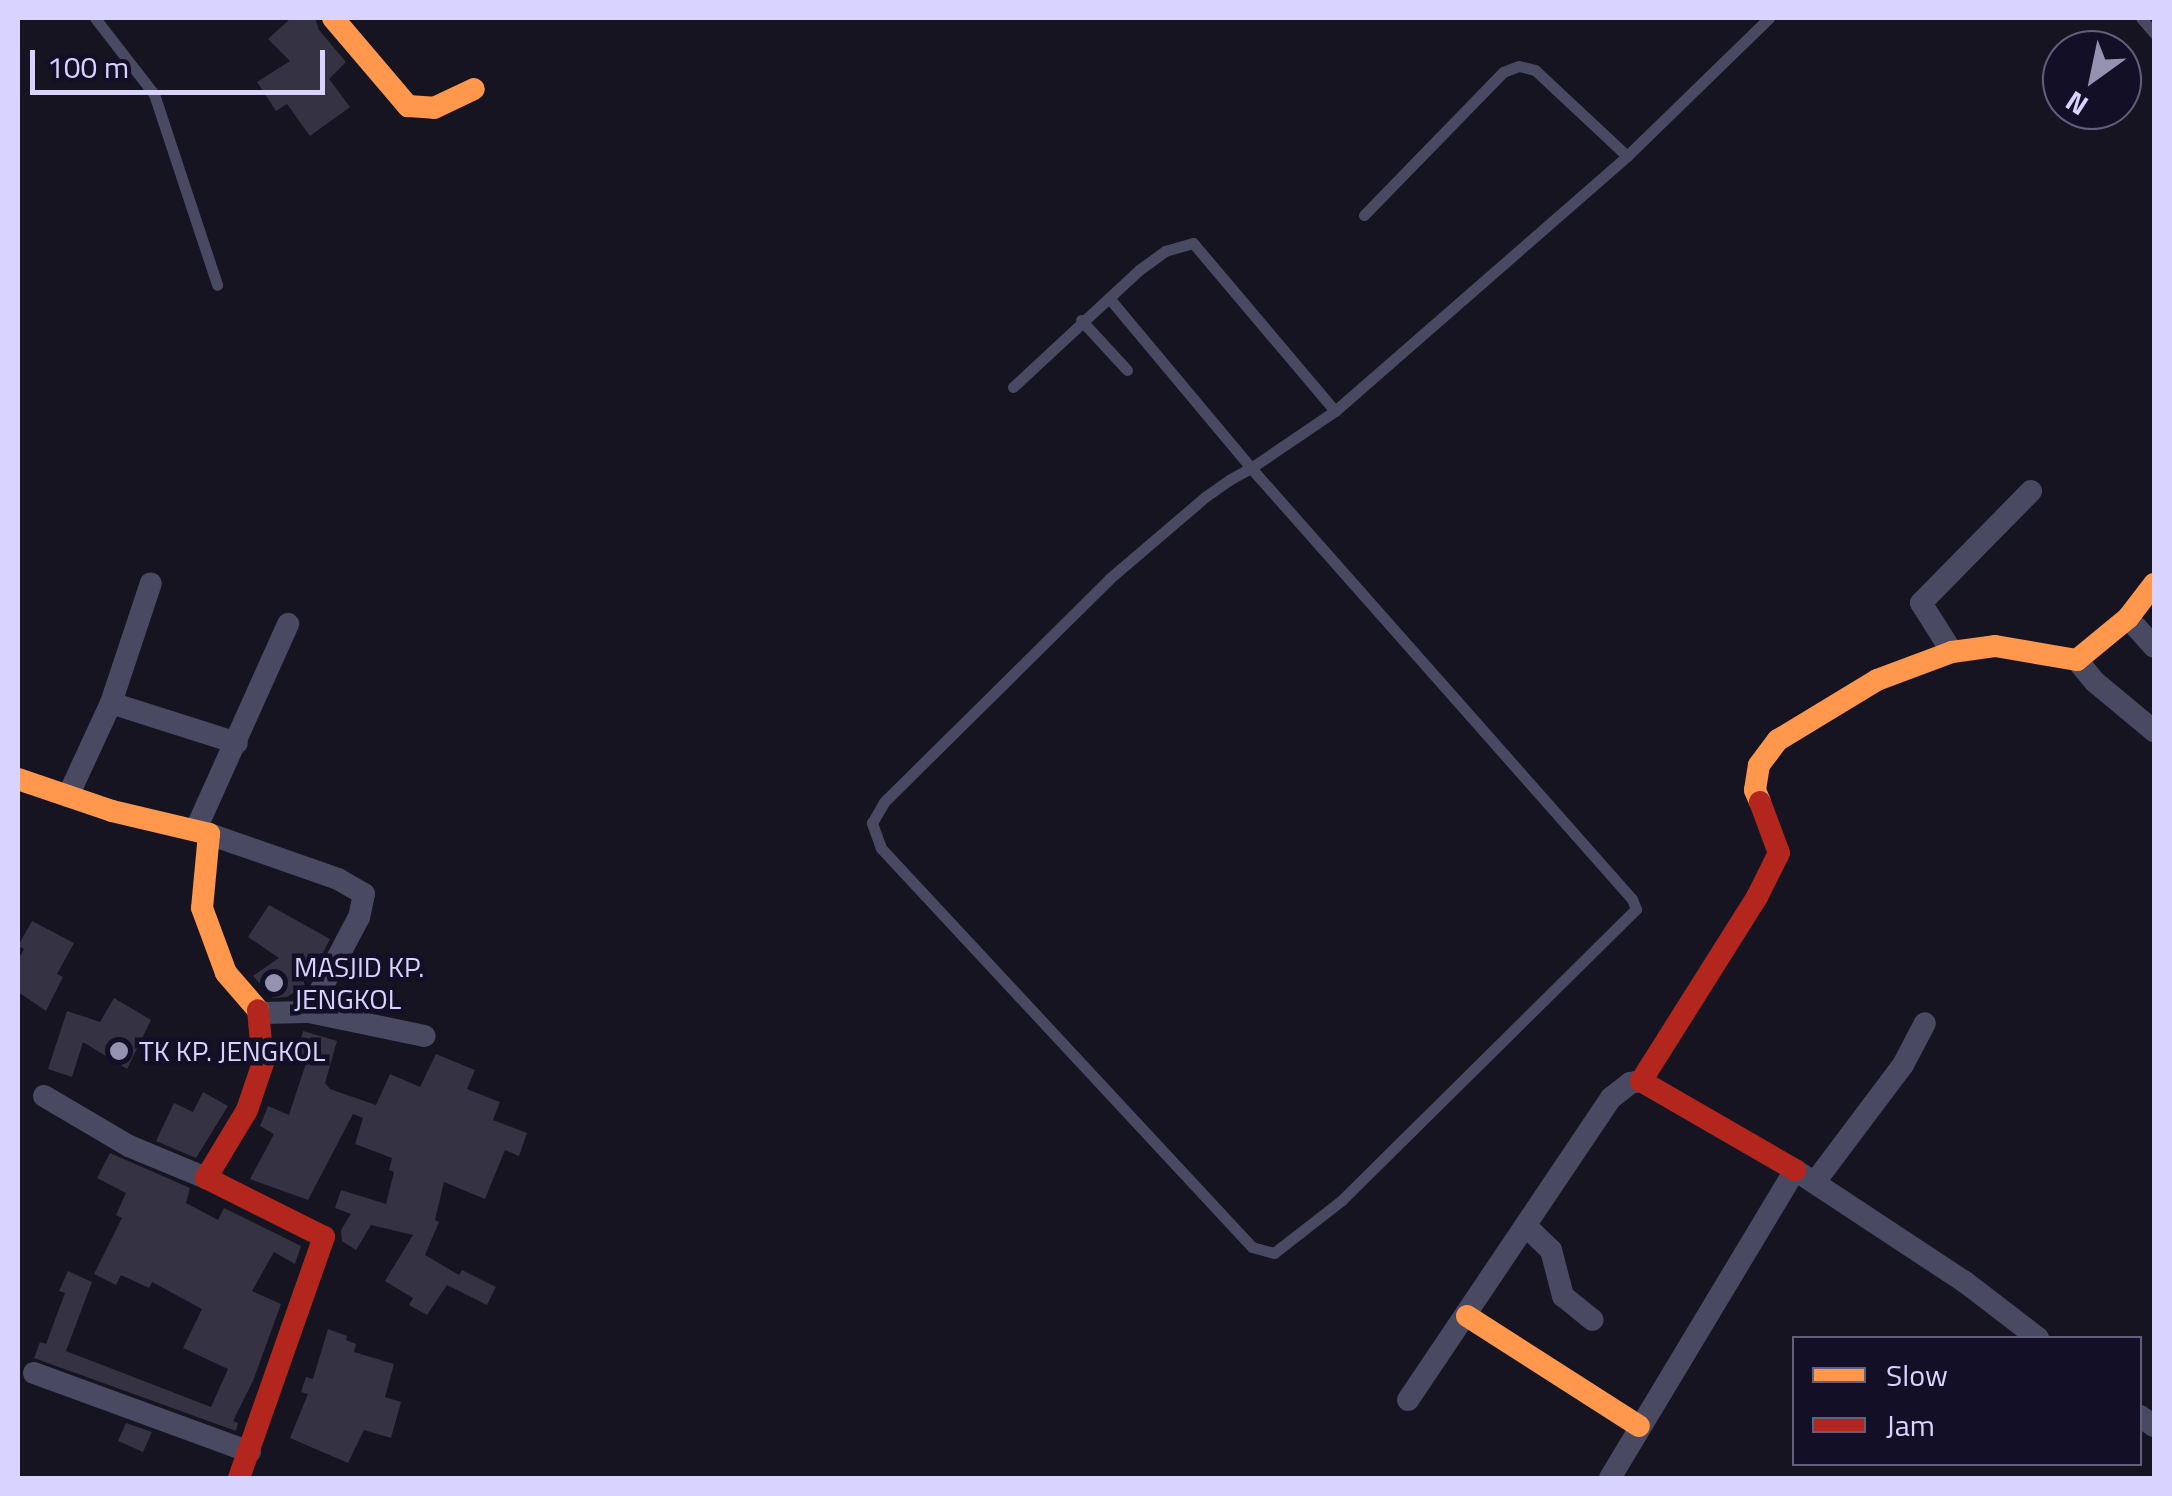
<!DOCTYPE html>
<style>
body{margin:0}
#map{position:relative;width:2172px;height:1496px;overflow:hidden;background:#161421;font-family:"Titillium Web",sans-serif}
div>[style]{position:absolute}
.building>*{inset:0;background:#343243}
.lane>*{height:11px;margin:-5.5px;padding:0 5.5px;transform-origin:5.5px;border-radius:5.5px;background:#4a4962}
.street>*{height:22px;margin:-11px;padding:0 11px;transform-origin:11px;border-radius:11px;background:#4a4962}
.slow>*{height:22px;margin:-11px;padding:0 11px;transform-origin:11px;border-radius:11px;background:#ff974d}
.jam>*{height:22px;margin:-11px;padding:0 11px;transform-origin:11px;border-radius:11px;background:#b3261e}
.dots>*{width:28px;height:28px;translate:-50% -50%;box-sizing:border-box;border:5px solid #130f26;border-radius:50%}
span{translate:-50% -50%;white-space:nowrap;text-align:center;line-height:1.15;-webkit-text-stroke:9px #130f26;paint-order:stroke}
.poi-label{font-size:28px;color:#d9d4ff}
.left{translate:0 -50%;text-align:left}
.frame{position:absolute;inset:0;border:20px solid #d9d4ff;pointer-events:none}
.legend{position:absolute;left:1792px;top:1336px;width:350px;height:130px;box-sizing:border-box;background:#130f26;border:2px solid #625e7d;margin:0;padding:12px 18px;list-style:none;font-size:30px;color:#d9d4ff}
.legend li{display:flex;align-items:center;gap:20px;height:50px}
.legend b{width:50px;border:2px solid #625e7d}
.north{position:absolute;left:2042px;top:30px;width:100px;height:100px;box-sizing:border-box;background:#130f26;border:2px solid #625e7d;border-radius:50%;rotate:213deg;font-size:28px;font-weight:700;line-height:40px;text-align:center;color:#d9d4ff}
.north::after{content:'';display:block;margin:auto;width:35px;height:45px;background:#9591b1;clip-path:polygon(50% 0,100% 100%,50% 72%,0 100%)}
.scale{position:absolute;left:30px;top:50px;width:295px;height:45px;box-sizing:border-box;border:5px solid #d9d4ff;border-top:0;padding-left:12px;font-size:30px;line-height:35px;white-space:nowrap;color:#d9d4ff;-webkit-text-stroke:8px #130f26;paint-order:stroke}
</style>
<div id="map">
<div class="building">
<div style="clip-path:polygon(291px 18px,315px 18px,319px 30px,346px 62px,329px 79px,350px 107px,310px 136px,287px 104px,276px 111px,257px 82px,290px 61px,268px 39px)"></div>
<div style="clip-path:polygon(269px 905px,330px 939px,307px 984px,287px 997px,273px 998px,253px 976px,279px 958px,248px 937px)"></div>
<div style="clip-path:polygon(32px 921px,74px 943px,57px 974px,63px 977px,46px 1011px,18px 992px,18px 960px,24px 949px,18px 946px)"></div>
<div style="clip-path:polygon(114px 998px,151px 1020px,127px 1069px,83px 1042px,72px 1077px,48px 1069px,67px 1011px,100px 1022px)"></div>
<div style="clip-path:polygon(303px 1031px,337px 1041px,325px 1083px,330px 1089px,376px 1105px,390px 1074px,420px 1087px,436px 1054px,475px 1070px,467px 1089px,500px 1102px,493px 1120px,527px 1133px,519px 1156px,505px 1150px,485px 1199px,444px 1182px,435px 1220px,439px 1222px,425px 1255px,459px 1275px,462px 1270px,496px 1287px,487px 1305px,447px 1285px,427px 1315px,409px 1305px,413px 1298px,385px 1281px,413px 1235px,371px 1225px,356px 1250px,342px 1241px,341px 1230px,351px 1214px,335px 1208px,341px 1190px,386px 1204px,394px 1172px,389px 1170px,392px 1158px,355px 1144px,363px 1118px,353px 1114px,308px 1200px,250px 1179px,274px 1134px,260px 1126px,268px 1106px,289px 1115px,308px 1057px,296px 1054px)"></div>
<div style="clip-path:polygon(203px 1092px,228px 1106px,196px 1158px,156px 1141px,174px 1103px,193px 1112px)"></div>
<div style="clip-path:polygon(110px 1153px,190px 1188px,186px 1203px,218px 1220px,224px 1208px,301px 1246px,295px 1264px,274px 1252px,252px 1291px,281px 1304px,253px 1381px,233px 1421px,238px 1423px,236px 1431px,34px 1358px,40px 1342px,46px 1344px,65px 1293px,59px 1291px,68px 1271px,92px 1282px,66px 1351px,211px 1407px,228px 1369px,183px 1348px,202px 1309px,152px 1282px,149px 1288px,121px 1275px,116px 1285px,94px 1274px,122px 1218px,116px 1215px,126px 1193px,97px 1178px)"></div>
<div style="clip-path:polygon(328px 1329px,347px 1336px,346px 1340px,356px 1344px,354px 1352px,394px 1364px,385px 1397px,401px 1402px,391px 1438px,364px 1430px,348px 1463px,290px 1438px,308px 1394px,301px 1392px,306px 1377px,313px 1379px)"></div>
<div style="clip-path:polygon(126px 1423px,152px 1432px,143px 1452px,118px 1441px)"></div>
</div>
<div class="lane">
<div style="left:95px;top:18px;width:96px;rotate:52.2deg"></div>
<div style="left:154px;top:94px;width:201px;rotate:71.7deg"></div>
<div style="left:2141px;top:18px;width:20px;rotate:49deg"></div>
<div style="left:1364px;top:215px;width:199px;rotate:-45.8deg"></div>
<div style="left:1503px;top:72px;width:17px;rotate:-21deg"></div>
<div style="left:1519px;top:66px;width:16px;rotate:14deg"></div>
<div style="left:1535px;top:70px;width:126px;rotate:43.1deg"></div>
<div style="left:1109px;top:298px;width:222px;rotate:50.1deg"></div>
<div style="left:1251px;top:468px;width:575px;rotate:48.52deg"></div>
<div style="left:1632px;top:899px;width:11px;rotate:68deg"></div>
<div style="left:1636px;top:909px;width:414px;rotate:135.3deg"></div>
<div style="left:1342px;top:1200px;width:86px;rotate:142.1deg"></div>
<div style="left:1274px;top:1253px;width:23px;rotate:-165deg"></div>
<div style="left:1252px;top:1247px;width:545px;rotate:-132.92deg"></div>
<div style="left:881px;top:848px;width:27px;rotate:-110deg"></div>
<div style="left:872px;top:823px;width:24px;rotate:-60deg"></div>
<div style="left:884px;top:802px;width:317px;rotate:-44.7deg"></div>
<div style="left:1109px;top:579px;width:126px;rotate:-40.5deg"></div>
<div style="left:1205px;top:497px;width:29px;rotate:-35deg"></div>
<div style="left:1229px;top:480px;width:25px;rotate:-29deg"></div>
<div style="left:1251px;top:468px;width:102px;rotate:-34.2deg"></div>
<div style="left:1335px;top:411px;width:388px;rotate:-41.1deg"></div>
<div style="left:1627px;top:156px;width:198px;rotate:-44.2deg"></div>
<div style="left:1081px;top:320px;width:68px;rotate:47.4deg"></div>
<div style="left:1013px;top:387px;width:172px;rotate:-42.9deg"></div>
<div style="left:1139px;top:270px;width:32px;rotate:-36deg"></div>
<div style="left:1165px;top:251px;width:29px;rotate:-16deg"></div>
<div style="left:1193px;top:243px;width:220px;rotate:49.8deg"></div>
</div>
<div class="street">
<div style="left:2128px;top:618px;width:39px;rotate:48deg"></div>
<div style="left:1952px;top:652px;width:58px;rotate:-122.3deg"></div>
<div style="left:1921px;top:603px;width:157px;rotate:-45.5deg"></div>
<div style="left:2077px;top:660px;width:28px;rotate:51deg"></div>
<div style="left:2095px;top:682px;width:77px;rotate:39.7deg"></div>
<div style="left:111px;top:703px;width:132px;rotate:17.6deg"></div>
<div style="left:68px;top:796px;width:102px;rotate:-65.2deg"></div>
<div style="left:111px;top:703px;width:126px;rotate:-71.6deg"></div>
<div style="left:196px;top:829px;width:225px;rotate:-65.8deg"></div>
<div style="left:209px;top:834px;width:137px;rotate:19.2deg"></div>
<div style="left:338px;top:879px;width:30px;rotate:30deg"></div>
<div style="left:364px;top:894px;width:24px;rotate:102deg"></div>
<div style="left:359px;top:917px;width:107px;rotate:117.8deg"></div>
<div style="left:261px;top:1013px;width:48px;rotate:-1.2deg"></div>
<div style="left:309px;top:1012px;width:118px;rotate:11.7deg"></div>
<div style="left:44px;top:1096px;width:99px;rotate:30.5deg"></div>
<div style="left:129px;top:1146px;width:83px;rotate:22.6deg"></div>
<div style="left:1815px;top:1182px;width:146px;rotate:-53.1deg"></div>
<div style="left:1903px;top:1065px;width:47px;rotate:-62.4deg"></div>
<div style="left:1528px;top:1228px;width:32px;rotate:44deg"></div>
<div style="left:1551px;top:1250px;width:48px;rotate:75.4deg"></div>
<div style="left:1563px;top:1296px;width:38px;rotate:39deg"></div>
<div style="left:34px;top:1373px;width:230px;rotate:20.1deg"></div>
<div style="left:1408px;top:1400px;width:364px;rotate:-56.1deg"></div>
<div style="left:1611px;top:1098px;width:24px;rotate:-38deg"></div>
<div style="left:1630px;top:1083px;width:11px;rotate:-10deg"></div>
<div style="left:2140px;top:1416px;width:17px;rotate:36deg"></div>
<div style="left:1610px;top:1478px;width:359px;rotate:-59deg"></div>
<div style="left:1795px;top:1170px;width:204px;rotate:33.4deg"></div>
<div style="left:1965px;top:1282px;width:92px;rotate:37.5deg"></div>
</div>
<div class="slow">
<div style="left:333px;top:18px;width:116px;rotate:49.6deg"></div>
<div style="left:408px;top:106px;width:26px;rotate:4deg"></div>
<div style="left:434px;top:108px;width:44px;rotate:-25.4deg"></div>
<div style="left:18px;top:779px;width:99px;rotate:18.8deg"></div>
<div style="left:112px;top:811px;width:100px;rotate:13.3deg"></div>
<div style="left:209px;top:834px;width:74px;rotate:95.4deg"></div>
<div style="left:202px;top:908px;width:69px;rotate:69.7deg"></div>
<div style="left:226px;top:973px;width:49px;rotate:49.1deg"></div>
<div style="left:1760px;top:802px;width:13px;rotate:-113deg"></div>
<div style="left:1755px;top:790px;width:25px;rotate:-81deg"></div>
<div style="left:1759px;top:765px;width:31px;rotate:-53deg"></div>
<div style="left:1778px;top:740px;width:116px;rotate:-31.2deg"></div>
<div style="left:1877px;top:680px;width:80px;rotate:-20.5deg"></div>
<div style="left:1952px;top:652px;width:43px;rotate:-7.9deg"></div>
<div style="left:1995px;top:646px;width:83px;rotate:9.7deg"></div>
<div style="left:2077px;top:660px;width:66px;rotate:-39.5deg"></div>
<div style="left:2128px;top:618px;width:43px;rotate:-52.6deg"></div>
<div style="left:1467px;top:1316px;width:204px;rotate:32.6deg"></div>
</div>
<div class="jam">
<div style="left:1760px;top:802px;width:54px;rotate:69.6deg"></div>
<div style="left:1779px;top:853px;width:49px;rotate:116.6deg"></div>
<div style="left:1757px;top:897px;width:218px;rotate:122.2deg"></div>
<div style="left:1641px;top:1081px;width:178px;rotate:30deg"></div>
<div style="left:239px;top:1478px;width:256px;rotate:-70.6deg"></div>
<div style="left:324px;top:1237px;width:132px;rotate:-153.4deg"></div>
<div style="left:206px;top:1178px;width:79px;rotate:-58.9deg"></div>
<div style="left:247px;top:1110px;width:50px;rotate:-71.2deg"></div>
<div style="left:263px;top:1063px;width:53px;rotate:-95.4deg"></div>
</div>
<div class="dots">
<div style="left:274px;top:983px;background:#9591b1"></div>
<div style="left:119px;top:1051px;background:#9591b1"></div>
</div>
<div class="poi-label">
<span class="left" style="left:294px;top:983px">MASJID KP.<br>JENGKOL</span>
<span class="left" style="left:139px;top:1051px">TK KP. JENGKOL</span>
</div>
<div class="frame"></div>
<ul class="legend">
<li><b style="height:12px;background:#ff974d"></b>Slow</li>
<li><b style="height:12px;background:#b3261e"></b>Jam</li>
</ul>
<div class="north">N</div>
<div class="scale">100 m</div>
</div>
